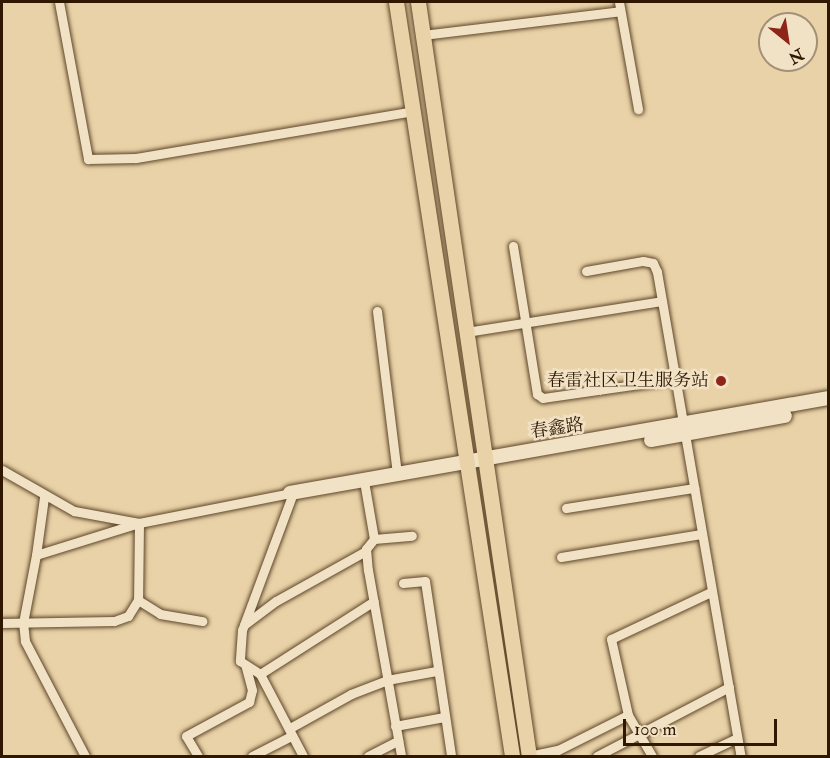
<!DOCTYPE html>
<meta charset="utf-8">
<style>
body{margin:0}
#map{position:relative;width:830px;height:758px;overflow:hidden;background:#e9d2a7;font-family:"IM FELL Double Pica","Noto Serif SC",serif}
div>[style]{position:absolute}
.roads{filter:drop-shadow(0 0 2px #5e462a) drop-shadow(0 0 2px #5e462a)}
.street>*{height:9px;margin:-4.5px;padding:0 4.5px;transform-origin:4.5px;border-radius:4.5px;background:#f1e2c6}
.secondary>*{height:14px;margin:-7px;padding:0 7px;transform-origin:7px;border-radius:7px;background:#f1e2c6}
.primary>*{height:15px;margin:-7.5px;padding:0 7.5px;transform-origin:7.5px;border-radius:7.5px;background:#e9d2a7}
.dots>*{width:16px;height:16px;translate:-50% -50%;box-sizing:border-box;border:3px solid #f1e2c6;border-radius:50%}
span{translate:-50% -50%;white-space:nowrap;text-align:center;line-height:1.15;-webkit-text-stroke:5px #f1e2c6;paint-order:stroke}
.poi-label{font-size:18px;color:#2f1700}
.right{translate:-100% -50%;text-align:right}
.street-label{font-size:18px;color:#2f1700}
.frame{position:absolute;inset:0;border:3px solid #2f1700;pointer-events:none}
.north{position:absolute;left:758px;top:12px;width:60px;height:60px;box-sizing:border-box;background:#f1e2c6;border:2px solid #a39177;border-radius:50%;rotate:150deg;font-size:16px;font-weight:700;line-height:24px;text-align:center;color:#2f1700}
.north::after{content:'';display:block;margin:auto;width:21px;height:27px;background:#8f2418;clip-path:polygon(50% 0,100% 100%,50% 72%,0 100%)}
.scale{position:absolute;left:623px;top:719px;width:154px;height:27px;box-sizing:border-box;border:3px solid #2f1700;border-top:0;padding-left:8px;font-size:18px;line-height:21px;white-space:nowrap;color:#2f1700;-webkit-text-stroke:4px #f1e2c6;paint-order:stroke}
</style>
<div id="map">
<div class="roads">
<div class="street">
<div style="left:59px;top:2px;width:160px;rotate:79.5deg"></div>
<div style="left:88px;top:159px;width:48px;rotate:-1.2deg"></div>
<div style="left:136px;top:158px;width:281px;rotate:-9.6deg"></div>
<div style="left:619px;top:2px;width:109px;rotate:79.9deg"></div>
<div style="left:423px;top:35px;width:198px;rotate:-6.9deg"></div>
<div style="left:513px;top:246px;width:150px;rotate:80.8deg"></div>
<div style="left:537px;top:394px;width:7px;rotate:34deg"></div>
<div style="left:543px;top:398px;width:133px;rotate:-8.2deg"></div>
<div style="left:586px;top:271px;width:58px;rotate:-10deg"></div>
<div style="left:643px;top:261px;width:10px;rotate:11deg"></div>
<div style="left:653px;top:263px;width:10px;rotate:66deg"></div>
<div style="left:657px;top:272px;width:491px;rotate:80.2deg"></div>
<div style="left:377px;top:311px;width:165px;rotate:83deg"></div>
<div style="left:466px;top:332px;width:198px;rotate:-9deg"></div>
<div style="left:2px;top:470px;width:83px;rotate:29.7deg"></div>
<div style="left:74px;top:511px;width:66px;rotate:10.5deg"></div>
<div style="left:139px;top:523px;width:77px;rotate:90.7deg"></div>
<div style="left:138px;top:600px;width:19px;rotate:122deg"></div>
<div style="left:128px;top:616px;width:15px;rotate:160deg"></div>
<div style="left:114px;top:621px;width:112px;rotate:179deg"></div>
<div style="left:364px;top:481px;width:59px;rotate:80.2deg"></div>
<div style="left:374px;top:539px;width:13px;rotate:129deg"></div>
<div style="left:366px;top:549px;width:21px;rotate:85deg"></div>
<div style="left:368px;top:570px;width:189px;rotate:79.9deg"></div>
<div style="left:293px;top:493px;width:146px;rotate:110.4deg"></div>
<div style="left:242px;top:630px;width:31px;rotate:94deg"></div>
<div style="left:240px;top:661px;width:24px;rotate:33deg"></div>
<div style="left:260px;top:674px;width:93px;rotate:62.3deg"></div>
<div style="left:566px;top:508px;width:130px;rotate:-8.9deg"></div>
<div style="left:374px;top:539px;width:38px;rotate:-5deg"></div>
<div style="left:36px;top:555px;width:59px;rotate:-82.1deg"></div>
<div style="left:561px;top:557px;width:142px;rotate:-9.3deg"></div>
<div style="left:403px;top:583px;width:22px;rotate:-5deg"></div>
<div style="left:425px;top:581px;width:177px;rotate:81.5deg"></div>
<div style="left:138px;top:600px;width:26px;rotate:32deg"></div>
<div style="left:160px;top:614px;width:43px;rotate:9.5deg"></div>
<div style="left:244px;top:625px;width:40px;rotate:-37deg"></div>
<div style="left:276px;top:601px;width:103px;rotate:-29.1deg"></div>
<div style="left:260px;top:674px;width:135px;rotate:-32.6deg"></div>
<div style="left:628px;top:715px;width:78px;rotate:-102.6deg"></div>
<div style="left:611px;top:639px;width:110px;rotate:-25.2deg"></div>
<div style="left:395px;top:726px;width:50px;rotate:-10.4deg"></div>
<div style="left:290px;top:728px;width:70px;rotate:-29.1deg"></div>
<div style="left:351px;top:694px;width:39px;rotate:-21deg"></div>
<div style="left:387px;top:680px;width:50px;rotate:-10.4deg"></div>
<div style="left:85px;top:756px;width:130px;rotate:-117.6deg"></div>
<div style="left:25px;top:641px;width:18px;rotate:-96deg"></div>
<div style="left:23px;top:623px;width:69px;rotate:-79.2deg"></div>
<div style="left:36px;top:555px;width:108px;rotate:-17.3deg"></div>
<div style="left:139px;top:523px;width:154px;rotate:-11.2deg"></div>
<div style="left:198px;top:756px;width:23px;rotate:-121deg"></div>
<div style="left:186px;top:736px;width:72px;rotate:-28.4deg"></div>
<div style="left:249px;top:702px;width:12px;rotate:-76deg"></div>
<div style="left:252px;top:690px;width:24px;rotate:-105deg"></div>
<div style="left:252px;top:756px;width:44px;rotate:-27.1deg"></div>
<div style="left:368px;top:756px;width:34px;rotate:-27deg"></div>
<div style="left:529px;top:756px;width:30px;rotate:-12deg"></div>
<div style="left:558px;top:750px;width:78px;rotate:-26.6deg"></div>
<div style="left:628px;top:715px;width:48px;rotate:59.7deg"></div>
<div style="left:597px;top:756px;width:149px;rotate:-27.6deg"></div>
<div style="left:699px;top:756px;width:42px;rotate:-25.3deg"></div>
</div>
<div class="secondary">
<div style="left:651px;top:440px;width:136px;rotate:-10.2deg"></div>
<div style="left:290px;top:493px;width:546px;rotate:-10.01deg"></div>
</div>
<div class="primary">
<div style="left:396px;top:2px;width:763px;rotate:81.25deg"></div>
<div style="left:418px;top:2px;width:762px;rotate:81.63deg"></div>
</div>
</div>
<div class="dots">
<div style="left:721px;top:381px;background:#8f2418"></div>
</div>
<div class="poi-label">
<span class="right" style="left:709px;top:381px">春雷社区卫生服务站</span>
</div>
<div class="street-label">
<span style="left:557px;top:429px;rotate:-8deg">春鑫路</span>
</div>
<div class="frame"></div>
<div class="north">N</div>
<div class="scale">100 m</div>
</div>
